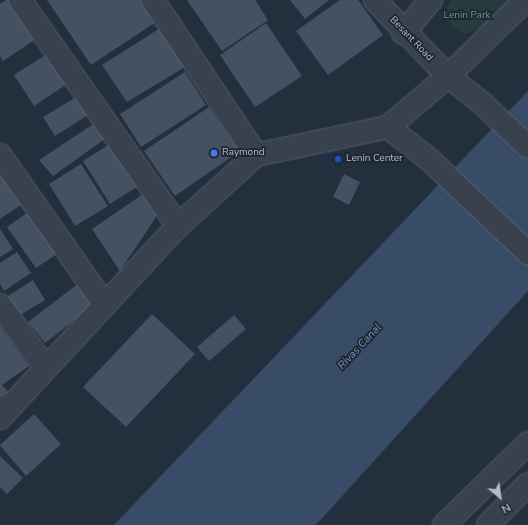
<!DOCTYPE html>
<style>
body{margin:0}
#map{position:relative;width:528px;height:525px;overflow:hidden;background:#242f3e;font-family:"Nunito Sans",sans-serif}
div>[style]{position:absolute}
.green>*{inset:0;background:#263c3f}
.water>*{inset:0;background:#394c67}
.building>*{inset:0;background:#455162}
.roads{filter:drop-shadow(0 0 1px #565f6c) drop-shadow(0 0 1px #565f6c)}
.minor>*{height:22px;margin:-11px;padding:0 11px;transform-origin:11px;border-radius:11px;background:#38414e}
.tertiary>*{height:22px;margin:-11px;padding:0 11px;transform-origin:11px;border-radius:11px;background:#38414e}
.dots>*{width:11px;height:11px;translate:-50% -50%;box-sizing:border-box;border:2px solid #1d2633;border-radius:50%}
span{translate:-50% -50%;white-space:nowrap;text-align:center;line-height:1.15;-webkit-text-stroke:3.5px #1d2633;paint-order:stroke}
.park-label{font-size:10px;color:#6b9a76}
.street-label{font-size:10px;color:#b4bcc9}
.poi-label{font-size:10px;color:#b4bcc9}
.left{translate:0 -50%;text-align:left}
.water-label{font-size:11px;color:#7c92b1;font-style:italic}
.north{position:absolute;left:480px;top:477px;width:40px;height:40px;-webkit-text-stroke:3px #1d2633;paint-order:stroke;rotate:151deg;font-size:11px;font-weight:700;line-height:16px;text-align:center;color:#b4bcc9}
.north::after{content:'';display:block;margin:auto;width:14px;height:18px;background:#b4bcc9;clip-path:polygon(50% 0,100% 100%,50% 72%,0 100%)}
</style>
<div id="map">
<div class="green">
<div style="clip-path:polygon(452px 0,518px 0,482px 29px,466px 34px,455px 29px,447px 18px,447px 8px)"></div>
</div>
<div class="water">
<div style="clip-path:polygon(528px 91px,528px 291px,316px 525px,114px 525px)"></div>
</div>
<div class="building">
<div style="clip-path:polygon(6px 0,19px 0,42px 35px,3px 61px,0 56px,0 4px)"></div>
<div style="clip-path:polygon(47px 0,141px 0,156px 22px,91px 65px)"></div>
<div style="clip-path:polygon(187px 0,255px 0,268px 20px,222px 51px)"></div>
<div style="clip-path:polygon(290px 0,329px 0,305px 19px)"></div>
<div style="clip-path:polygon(340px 0,358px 0,383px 35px,328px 75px,296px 31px)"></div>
<div style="clip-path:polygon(266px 23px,302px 76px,255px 107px,220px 55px)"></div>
<div style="clip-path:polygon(162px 27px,188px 65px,127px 102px,102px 65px)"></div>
<div style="clip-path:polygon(47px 54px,67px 84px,34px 106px,14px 75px)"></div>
<div style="clip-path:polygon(185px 72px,206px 105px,141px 147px,120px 114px)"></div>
<div style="clip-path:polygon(83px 93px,96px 110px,55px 136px,43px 117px)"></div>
<div style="clip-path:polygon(209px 107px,240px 151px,175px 196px,144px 151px)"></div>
<div style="clip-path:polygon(101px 119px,112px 134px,53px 176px,39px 160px)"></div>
<div style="clip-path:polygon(113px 142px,140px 185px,110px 204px,83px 161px)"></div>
<div style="clip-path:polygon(0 161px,27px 201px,0 219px)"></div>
<div style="clip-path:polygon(81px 164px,108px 206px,75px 226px,49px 184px)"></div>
<div style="clip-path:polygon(344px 174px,360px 182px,349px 205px,333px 197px)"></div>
<div style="clip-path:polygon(149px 190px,162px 208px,120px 271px,92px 229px)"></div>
<div style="clip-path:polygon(31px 210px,60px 252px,36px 268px,7px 227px)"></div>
<div style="clip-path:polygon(0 229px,13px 249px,0 257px)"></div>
<div style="clip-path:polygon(17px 252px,31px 273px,4px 291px,0 284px,0 263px)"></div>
<div style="clip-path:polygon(33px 280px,45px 300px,17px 317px,5px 298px)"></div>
<div style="clip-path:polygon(79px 283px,95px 304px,45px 343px,28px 322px)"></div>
<div style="clip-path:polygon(152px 314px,195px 354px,126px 427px,83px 387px)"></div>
<div style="clip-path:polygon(234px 315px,246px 329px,209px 361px,197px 347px)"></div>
<div style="clip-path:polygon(0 326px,29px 366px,2px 385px,8px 392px,0 398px)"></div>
<div style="clip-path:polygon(34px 414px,61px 444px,26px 476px,0 445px)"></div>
<div style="clip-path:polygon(0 456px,23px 478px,7px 494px,0 487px)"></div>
</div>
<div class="roads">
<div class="minor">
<div style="left:20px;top:0;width:276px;rotate:55deg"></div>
<div style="left:403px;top:33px;width:43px;rotate:-49.7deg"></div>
<div style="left:0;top:155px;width:183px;rotate:55deg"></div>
<div style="left:0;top:305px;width:77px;rotate:54deg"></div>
<div style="left:0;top:418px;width:262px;rotate:-47.2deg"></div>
<div style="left:178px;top:226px;width:105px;rotate:-42.3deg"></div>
</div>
<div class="tertiary">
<div style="left:153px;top:0;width:186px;rotate:56.4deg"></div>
<div style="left:256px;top:155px;width:135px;rotate:-12deg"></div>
<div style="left:388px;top:127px;width:79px;rotate:-40.4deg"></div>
<div style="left:448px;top:76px;width:109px;rotate:-44.3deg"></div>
<div style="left:375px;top:0;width:105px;rotate:46.2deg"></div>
<div style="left:448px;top:76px;width:45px;rotate:38.7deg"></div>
<div style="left:483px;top:104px;width:62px;rotate:43.7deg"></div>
<div style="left:388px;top:127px;width:55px;rotate:38.3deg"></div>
<div style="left:431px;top:161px;width:134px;rotate:43.5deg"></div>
<div style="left:444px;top:525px;width:117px;rotate:-44.3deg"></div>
<div style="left:488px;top:525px;width:57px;rotate:-45.7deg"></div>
</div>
</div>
<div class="dots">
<div style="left:214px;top:153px;background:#3f7fe0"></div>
<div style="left:338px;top:159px;background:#1a4fb4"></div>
</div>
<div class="park-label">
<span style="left:467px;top:16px">Lenin Park</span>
</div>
<div class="street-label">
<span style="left:411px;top:39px;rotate:46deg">Besant Road</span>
</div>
<div class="poi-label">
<span class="left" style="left:222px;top:153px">Raymond</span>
<span class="left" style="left:346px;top:159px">Lenin Center</span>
</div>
<div class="water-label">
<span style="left:360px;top:347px;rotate:-47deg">Rivas Canal</span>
</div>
<div class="north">N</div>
</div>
